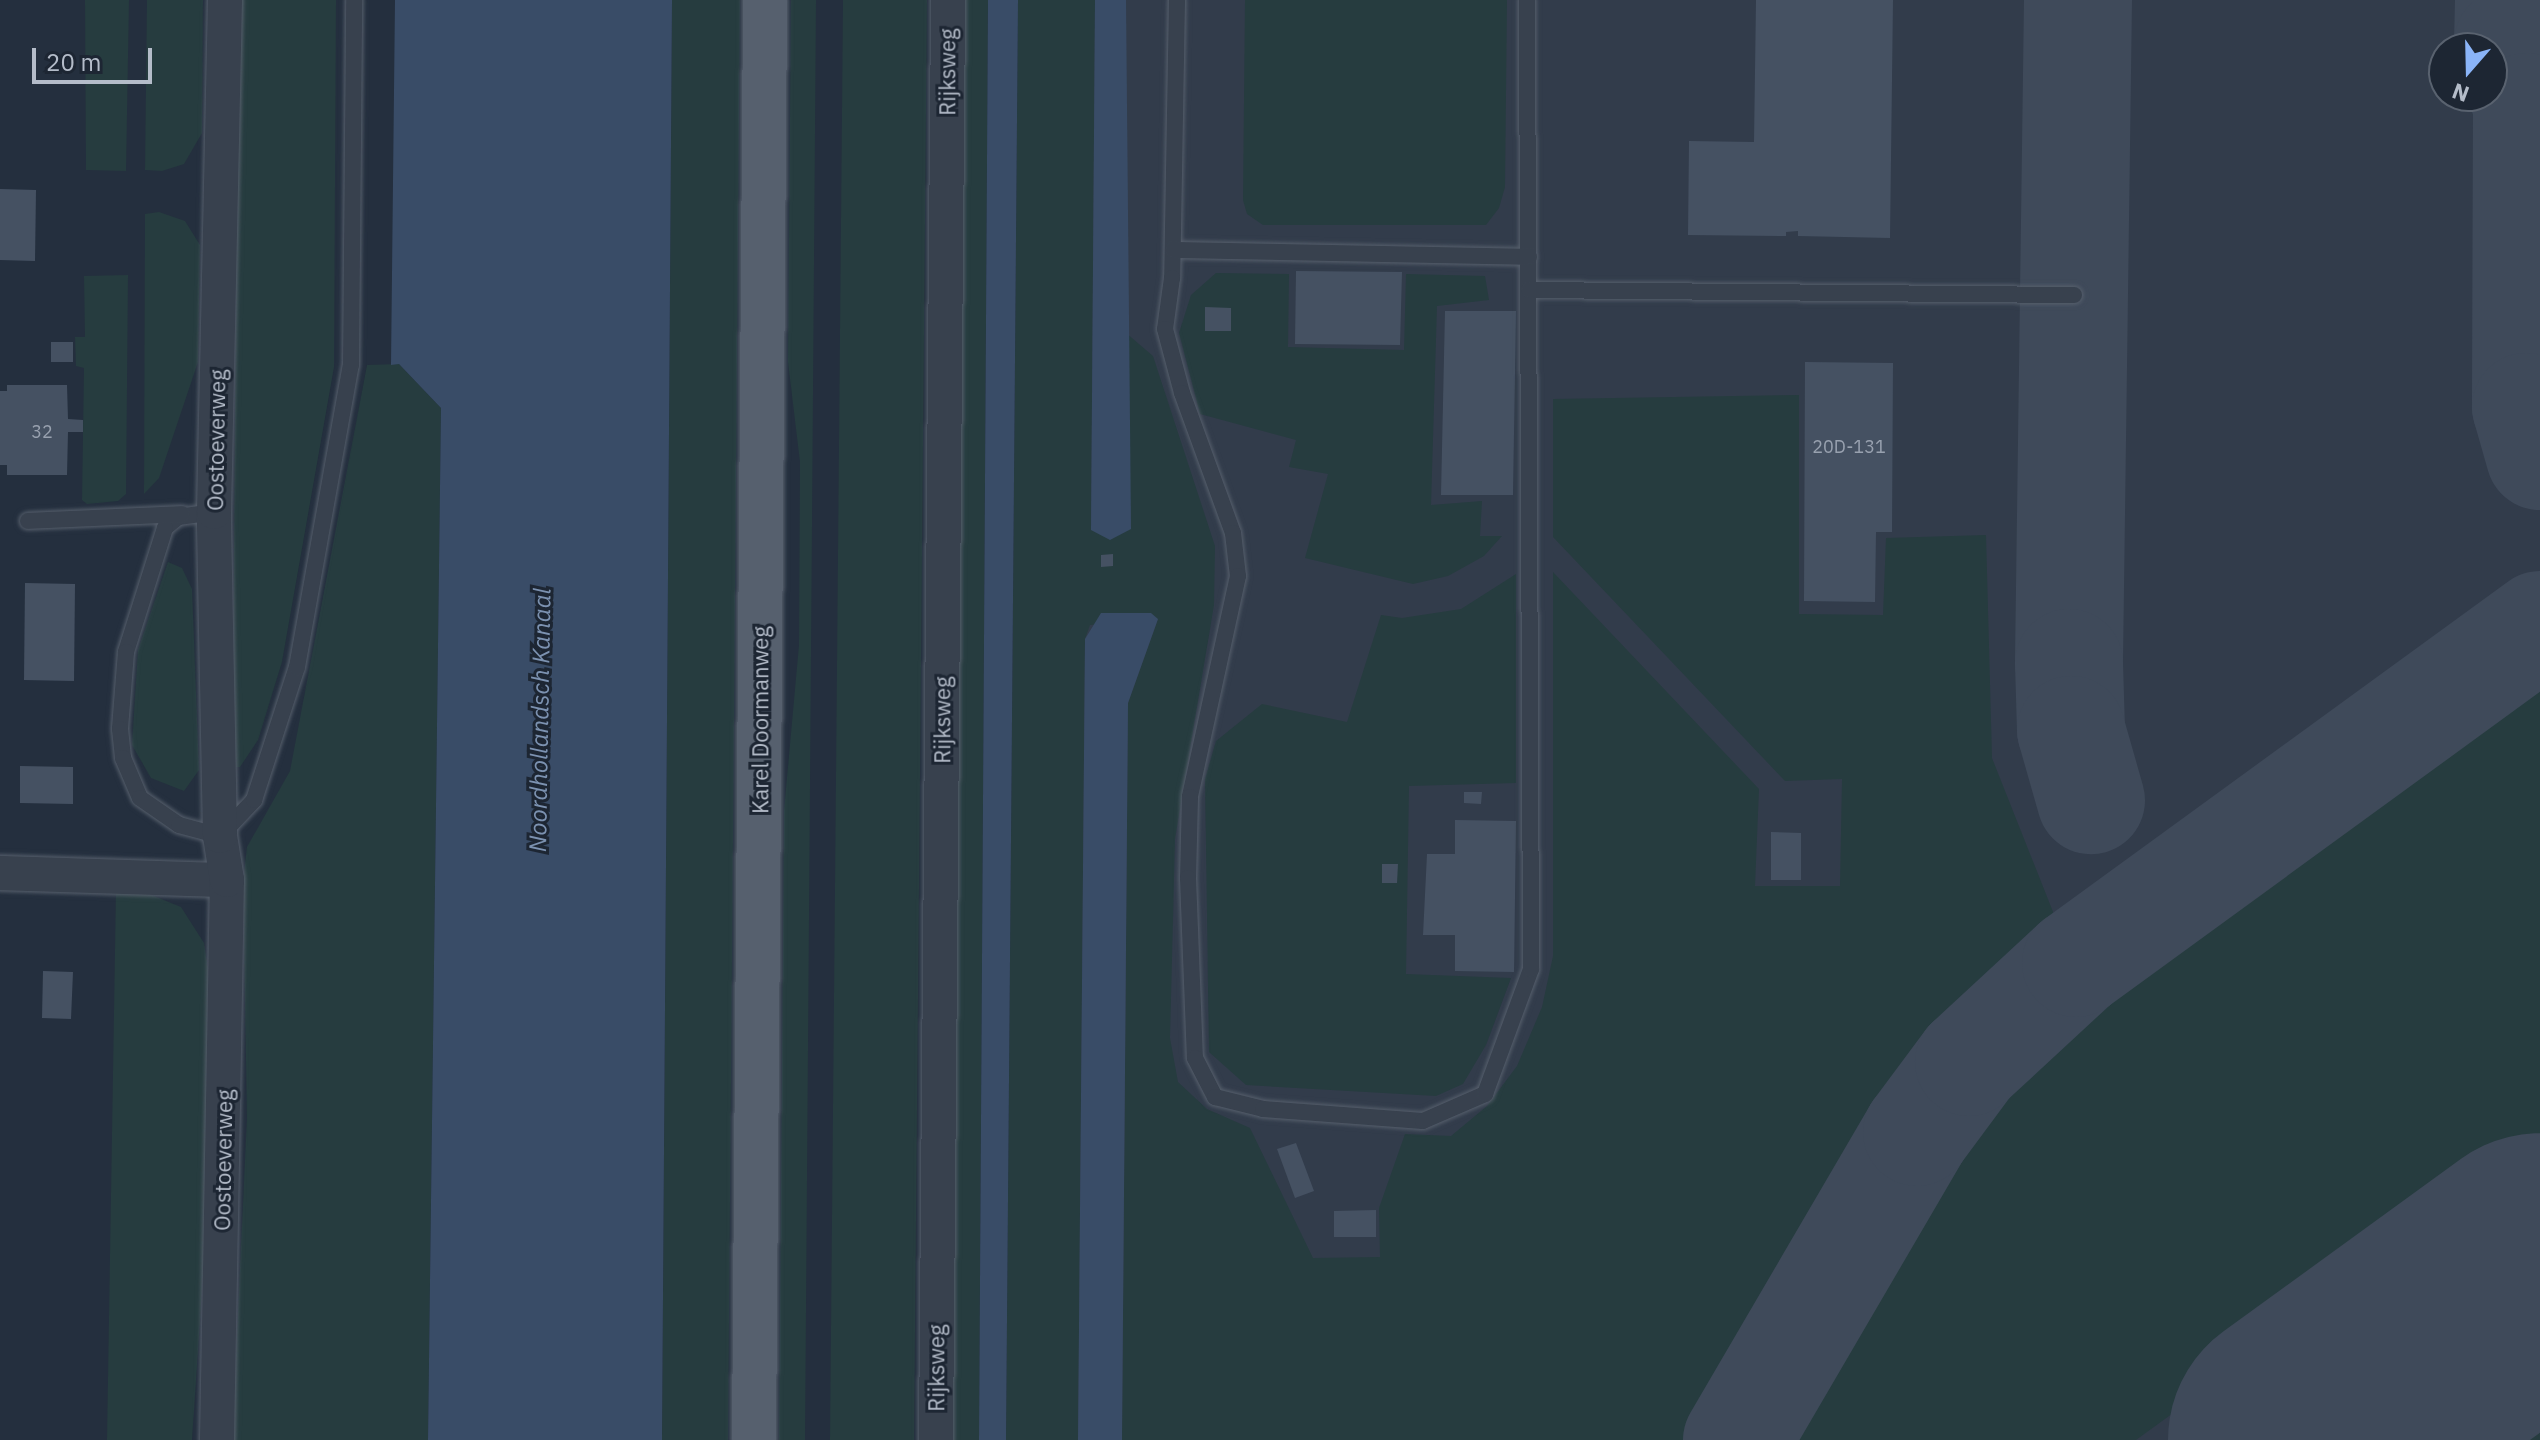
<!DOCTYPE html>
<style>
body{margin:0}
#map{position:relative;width:2540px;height:1440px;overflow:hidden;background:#242f3e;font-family:"IBM Plex Sans",sans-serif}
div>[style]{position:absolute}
.airport>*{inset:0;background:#323c4b}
.green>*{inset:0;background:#263c3f}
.water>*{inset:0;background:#394c67}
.taxiway>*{height:108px;margin:-54px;padding:0 54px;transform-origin:54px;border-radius:54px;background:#3f4a5a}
.runway>*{height:268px;margin:-134px;padding:0 134px;transform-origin:134px;border-radius:134px;background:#3f4a5a}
.building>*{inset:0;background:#455162}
.roads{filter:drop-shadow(0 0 2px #565f6c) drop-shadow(0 0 2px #565f6c)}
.lane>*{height:16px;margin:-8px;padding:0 8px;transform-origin:8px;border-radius:8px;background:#38414e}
.street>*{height:34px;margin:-17px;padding:0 17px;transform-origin:17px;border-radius:17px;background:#38414e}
.primary>*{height:44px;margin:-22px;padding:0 22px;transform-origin:22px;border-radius:22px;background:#56606e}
span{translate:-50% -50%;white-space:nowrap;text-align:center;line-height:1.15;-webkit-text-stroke:6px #1d2633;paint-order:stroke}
.number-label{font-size:18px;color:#98a1af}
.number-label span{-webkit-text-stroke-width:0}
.street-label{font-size:22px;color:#b4bcc9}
.water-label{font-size:24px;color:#7c92b1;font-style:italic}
.north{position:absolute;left:2428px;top:32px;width:80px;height:80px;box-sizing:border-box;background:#1d2633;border:2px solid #59626f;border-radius:50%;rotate:200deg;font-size:22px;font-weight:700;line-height:32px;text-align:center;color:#b4bcc9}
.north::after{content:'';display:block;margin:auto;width:28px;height:36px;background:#8ab4f8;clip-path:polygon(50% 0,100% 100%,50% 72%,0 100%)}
.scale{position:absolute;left:32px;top:48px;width:120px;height:36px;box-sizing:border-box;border:4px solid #b4bcc9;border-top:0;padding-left:10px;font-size:24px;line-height:28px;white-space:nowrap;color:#b4bcc9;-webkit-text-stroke:6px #1d2633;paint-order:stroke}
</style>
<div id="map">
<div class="airport">
<div style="clip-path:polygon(evenodd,1043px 0,2540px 0,2540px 1440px,1042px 1440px,1043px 0,2444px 48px,2492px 48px,2492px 96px,2444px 96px,2444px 48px)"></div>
</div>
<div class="green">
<div style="clip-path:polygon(85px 0,129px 0,126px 171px,86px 170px)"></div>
<div style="clip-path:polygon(147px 0,203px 0,202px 133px,184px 164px,162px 171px,145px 170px)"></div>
<div style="clip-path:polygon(238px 0,336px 0,334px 367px,282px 662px,258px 740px,240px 767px,235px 767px,233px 683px)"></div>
<div style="clip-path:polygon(672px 0,740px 0,728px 1440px,662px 1440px)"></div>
<div style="clip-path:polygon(791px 0,816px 0,805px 1440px,779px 1440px,784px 811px,799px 645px,800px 462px,788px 362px)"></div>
<div style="clip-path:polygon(843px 0,927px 0,914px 1440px,830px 1440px)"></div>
<div style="clip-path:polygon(963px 0,988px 0,979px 1440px,950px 1440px)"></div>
<div style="clip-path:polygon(1018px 0,1095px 0,1091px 530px,1131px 529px,1125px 332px,1153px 356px,1215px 546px,1214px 605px,1175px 839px,1170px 1038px,1178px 1082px,1207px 1109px,1250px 1128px,1313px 1258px,1380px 1257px,1379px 1208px,1405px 1134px,1451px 1136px,1487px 1106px,1517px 1066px,1542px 1007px,1553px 956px,1553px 572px,1759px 789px,1755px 886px,1840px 886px,1842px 779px,1785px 781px,1553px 537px,1553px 399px,1799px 395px,1799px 614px,1883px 615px,1886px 538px,1986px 535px,1992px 758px,2061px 932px,1942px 1032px,1863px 1150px,1695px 1440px,1122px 1440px,1128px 703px,1158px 619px,1090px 625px,1085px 639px,1078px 1440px,1006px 1440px)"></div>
<div style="clip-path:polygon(1245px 0,1507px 0,1505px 187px,1499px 208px,1486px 225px,1263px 225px,1247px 214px,1243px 200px)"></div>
<div style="clip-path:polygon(159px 212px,185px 221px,200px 245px,198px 362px,159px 478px,144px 494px,145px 214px)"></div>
<div style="clip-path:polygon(1216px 273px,1289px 274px,1288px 347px,1404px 350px,1406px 274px,1485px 276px,1489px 300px,1437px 306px,1431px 505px,1482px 501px,1480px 536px,1502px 536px,1484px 556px,1448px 576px,1413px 584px,1305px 558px,1328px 474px,1289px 467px,1296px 440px,1200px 414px,1179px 333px,1191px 295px)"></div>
<div style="clip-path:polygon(128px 275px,126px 494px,118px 501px,87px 504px,82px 500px,84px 368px,76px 366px,75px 337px,85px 337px,84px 276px)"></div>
<div style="clip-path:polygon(399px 364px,441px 408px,428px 1440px,232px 1440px,247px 1118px,243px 882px,247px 847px,290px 771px,367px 365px)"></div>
<div style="clip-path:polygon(168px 562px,182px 568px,192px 589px,199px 770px,184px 791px,151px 778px,132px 745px,138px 650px)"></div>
<div style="clip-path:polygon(1516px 574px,1516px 783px,1409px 786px,1406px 974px,1511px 978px,1486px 1045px,1463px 1084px,1436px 1096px,1246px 1085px,1209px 1052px,1205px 779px,1216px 741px,1262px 704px,1347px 722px,1381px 615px,1402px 618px,1461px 609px)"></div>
<div style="clip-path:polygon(2540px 673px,2540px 1147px,2136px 1440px,1785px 1440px,1836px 1340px,1995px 1087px,2059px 1025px)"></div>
<div style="clip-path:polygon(134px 888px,181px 907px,204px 943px,210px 982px,207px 1215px,192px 1440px,107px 1440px,116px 889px)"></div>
<div style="clip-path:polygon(2540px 1389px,2540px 1440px,2469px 1440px)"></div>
</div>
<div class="water">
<div style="clip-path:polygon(395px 0,672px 0,662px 1440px,428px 1440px,441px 408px,399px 364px,391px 365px)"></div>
<div style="clip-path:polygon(988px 0,1018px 0,1006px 1440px,979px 1440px)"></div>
<div style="clip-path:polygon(1095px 0,1126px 0,1131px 529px,1110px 540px,1091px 530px)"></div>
<div style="clip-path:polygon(1101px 613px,1151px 613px,1158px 619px,1128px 703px,1122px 1440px,1078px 1440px,1085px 639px)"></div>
</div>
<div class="taxiway">
<div style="left:2078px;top:0;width:663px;rotate:90.78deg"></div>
<div style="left:2069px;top:663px;width:67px;rotate:88.3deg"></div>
<div style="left:2071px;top:730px;width:73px;rotate:74.1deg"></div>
<div style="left:2509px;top:0;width:43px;rotate:91.3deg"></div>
<div style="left:2508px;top:43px;width:67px;rotate:73.5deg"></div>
<div style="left:2527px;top:107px;width:300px;rotate:90.2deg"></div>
<div style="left:2526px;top:407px;width:51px;rotate:74.1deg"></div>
<div style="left:1737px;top:1440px;width:357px;rotate:-59.7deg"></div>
<div style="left:1917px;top:1132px;width:87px;rotate:-53.4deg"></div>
<div style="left:1969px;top:1062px;width:146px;rotate:-42.8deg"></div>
<div style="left:2076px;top:963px;width:574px;rotate:-36.07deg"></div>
</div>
<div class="runway">
<div style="left:2302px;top:1440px;width:294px;rotate:-36deg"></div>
</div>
<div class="building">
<div style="clip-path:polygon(1756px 0,1893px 0,1890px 238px,1798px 236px,1798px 231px,1786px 232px,1786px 236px,1688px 235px,1689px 141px,1754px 142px)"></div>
<div style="clip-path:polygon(0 189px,36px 190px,35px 261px,0 260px)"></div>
<div style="clip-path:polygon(1296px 271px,1402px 272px,1400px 345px,1295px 344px)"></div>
<div style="clip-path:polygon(1205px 307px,1231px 308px,1231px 331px,1205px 331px)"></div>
<div style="clip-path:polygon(1445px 311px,1516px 311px,1513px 495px,1441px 495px)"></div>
<div style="clip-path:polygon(51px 342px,73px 342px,73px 362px,51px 362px)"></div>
<div style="clip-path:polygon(1805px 362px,1893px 363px,1892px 532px,1876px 532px,1875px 602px,1804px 601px)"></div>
<div style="clip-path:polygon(7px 385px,67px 385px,68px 419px,83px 420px,83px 432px,68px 432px,67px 475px,7px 475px,7px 465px,0 465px,0 391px,7px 391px)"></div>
<div style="clip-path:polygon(1113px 554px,1113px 566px,1101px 567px,1101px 555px)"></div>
<div style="clip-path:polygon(25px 583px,75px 584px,74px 681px,24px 680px)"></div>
<div style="clip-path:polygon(20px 766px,73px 767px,73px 804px,20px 803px)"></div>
<div style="clip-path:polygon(1464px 792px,1482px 792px,1481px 804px,1464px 803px)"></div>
<div style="clip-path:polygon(1455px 820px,1516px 821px,1514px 972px,1455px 971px,1455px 935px,1423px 935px,1427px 854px,1455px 854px)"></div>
<div style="clip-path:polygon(1771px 832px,1801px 833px,1801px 880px,1771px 880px)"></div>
<div style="clip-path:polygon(1382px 864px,1398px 864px,1397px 883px,1382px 883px)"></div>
<div style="clip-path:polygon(43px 971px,73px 972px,71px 1019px,42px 1018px)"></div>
<div style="clip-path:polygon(1296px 1143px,1314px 1191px,1295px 1198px,1277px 1149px)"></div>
<div style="clip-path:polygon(1376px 1210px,1376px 1237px,1334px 1237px,1334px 1211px)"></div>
</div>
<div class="roads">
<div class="lane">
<div style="left:1177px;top:0;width:278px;rotate:91deg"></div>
<div style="left:1172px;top:278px;width:51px;rotate:97.8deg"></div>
<div style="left:1165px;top:329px;width:66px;rotate:75.1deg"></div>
<div style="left:1182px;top:393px;width:149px;rotate:70deg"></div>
<div style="left:1233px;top:533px;width:43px;rotate:83.4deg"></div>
<div style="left:1238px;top:576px;width:226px;rotate:102.3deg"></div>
<div style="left:1190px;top:797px;width:81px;rotate:91.4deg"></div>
<div style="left:1188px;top:878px;width:180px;rotate:87.8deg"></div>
<div style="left:1195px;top:1058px;width:44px;rotate:62.9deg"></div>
<div style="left:1215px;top:1097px;width:49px;rotate:14deg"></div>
<div style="left:1263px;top:1109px;width:160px;rotate:4.3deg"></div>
<div style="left:1423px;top:1121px;width:68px;rotate:-23.5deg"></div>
<div style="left:1485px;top:1094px;width:133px;rotate:-69.8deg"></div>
<div style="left:1531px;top:969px;width:969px;rotate:-90.24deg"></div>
<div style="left:1173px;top:250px;width:356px;rotate:1.1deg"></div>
<div style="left:1529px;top:290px;width:545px;rotate:0.53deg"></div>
<div style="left:214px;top:512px;width:36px;rotate:172deg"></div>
<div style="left:178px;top:517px;width:17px;rotate:140deg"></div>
<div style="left:165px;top:528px;width:130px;rotate:107.5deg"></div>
<div style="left:126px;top:652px;width:77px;rotate:94.5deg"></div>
<div style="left:120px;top:729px;width:29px;rotate:84deg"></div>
<div style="left:123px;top:758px;width:43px;rotate:67deg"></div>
<div style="left:140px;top:798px;width:47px;rotate:34.7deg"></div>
<div style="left:179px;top:825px;width:42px;rotate:15deg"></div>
<div style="left:220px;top:836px;width:50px;rotate:-46.6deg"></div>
<div style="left:254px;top:800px;width:140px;rotate:-72.1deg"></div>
<div style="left:297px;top:667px;width:307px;rotate:-79.9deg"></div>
<div style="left:351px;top:365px;width:365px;rotate:-89.5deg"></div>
<div style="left:28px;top:521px;width:154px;rotate:-2.6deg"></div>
</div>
<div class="street">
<div style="left:0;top:873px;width:227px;rotate:1.8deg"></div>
<div style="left:217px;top:1440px;width:560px;rotate:-88.98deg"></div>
<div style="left:227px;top:880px;width:45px;rotate:-99deg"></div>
<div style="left:220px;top:836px;width:324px;rotate:-91.1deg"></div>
<div style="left:214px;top:512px;width:512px;rotate:-88.77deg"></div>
<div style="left:936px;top:1440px;width:1440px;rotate:-89.52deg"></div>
</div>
<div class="primary">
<div style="left:754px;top:1440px;width:1440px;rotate:-89.56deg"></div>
</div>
</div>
<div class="number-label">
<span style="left:42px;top:432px">32</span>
<span style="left:1849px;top:447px">20D-131</span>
</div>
<div class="street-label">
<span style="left:947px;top:72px;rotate:-90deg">Rijksweg</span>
<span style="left:216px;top:440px;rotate:-89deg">Oostoeverweg</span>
<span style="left:760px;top:720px;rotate:-90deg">Karel Doormanweg</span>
<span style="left:942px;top:720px;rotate:-90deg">Rijksweg</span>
<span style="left:223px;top:1160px;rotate:-89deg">Oostoeverweg</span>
<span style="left:936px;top:1368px;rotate:-90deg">Rijksweg</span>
</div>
<div class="water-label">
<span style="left:540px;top:720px;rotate:-89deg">Noordhollandsch Kanaal</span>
</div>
<div class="north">N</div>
<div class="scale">20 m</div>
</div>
